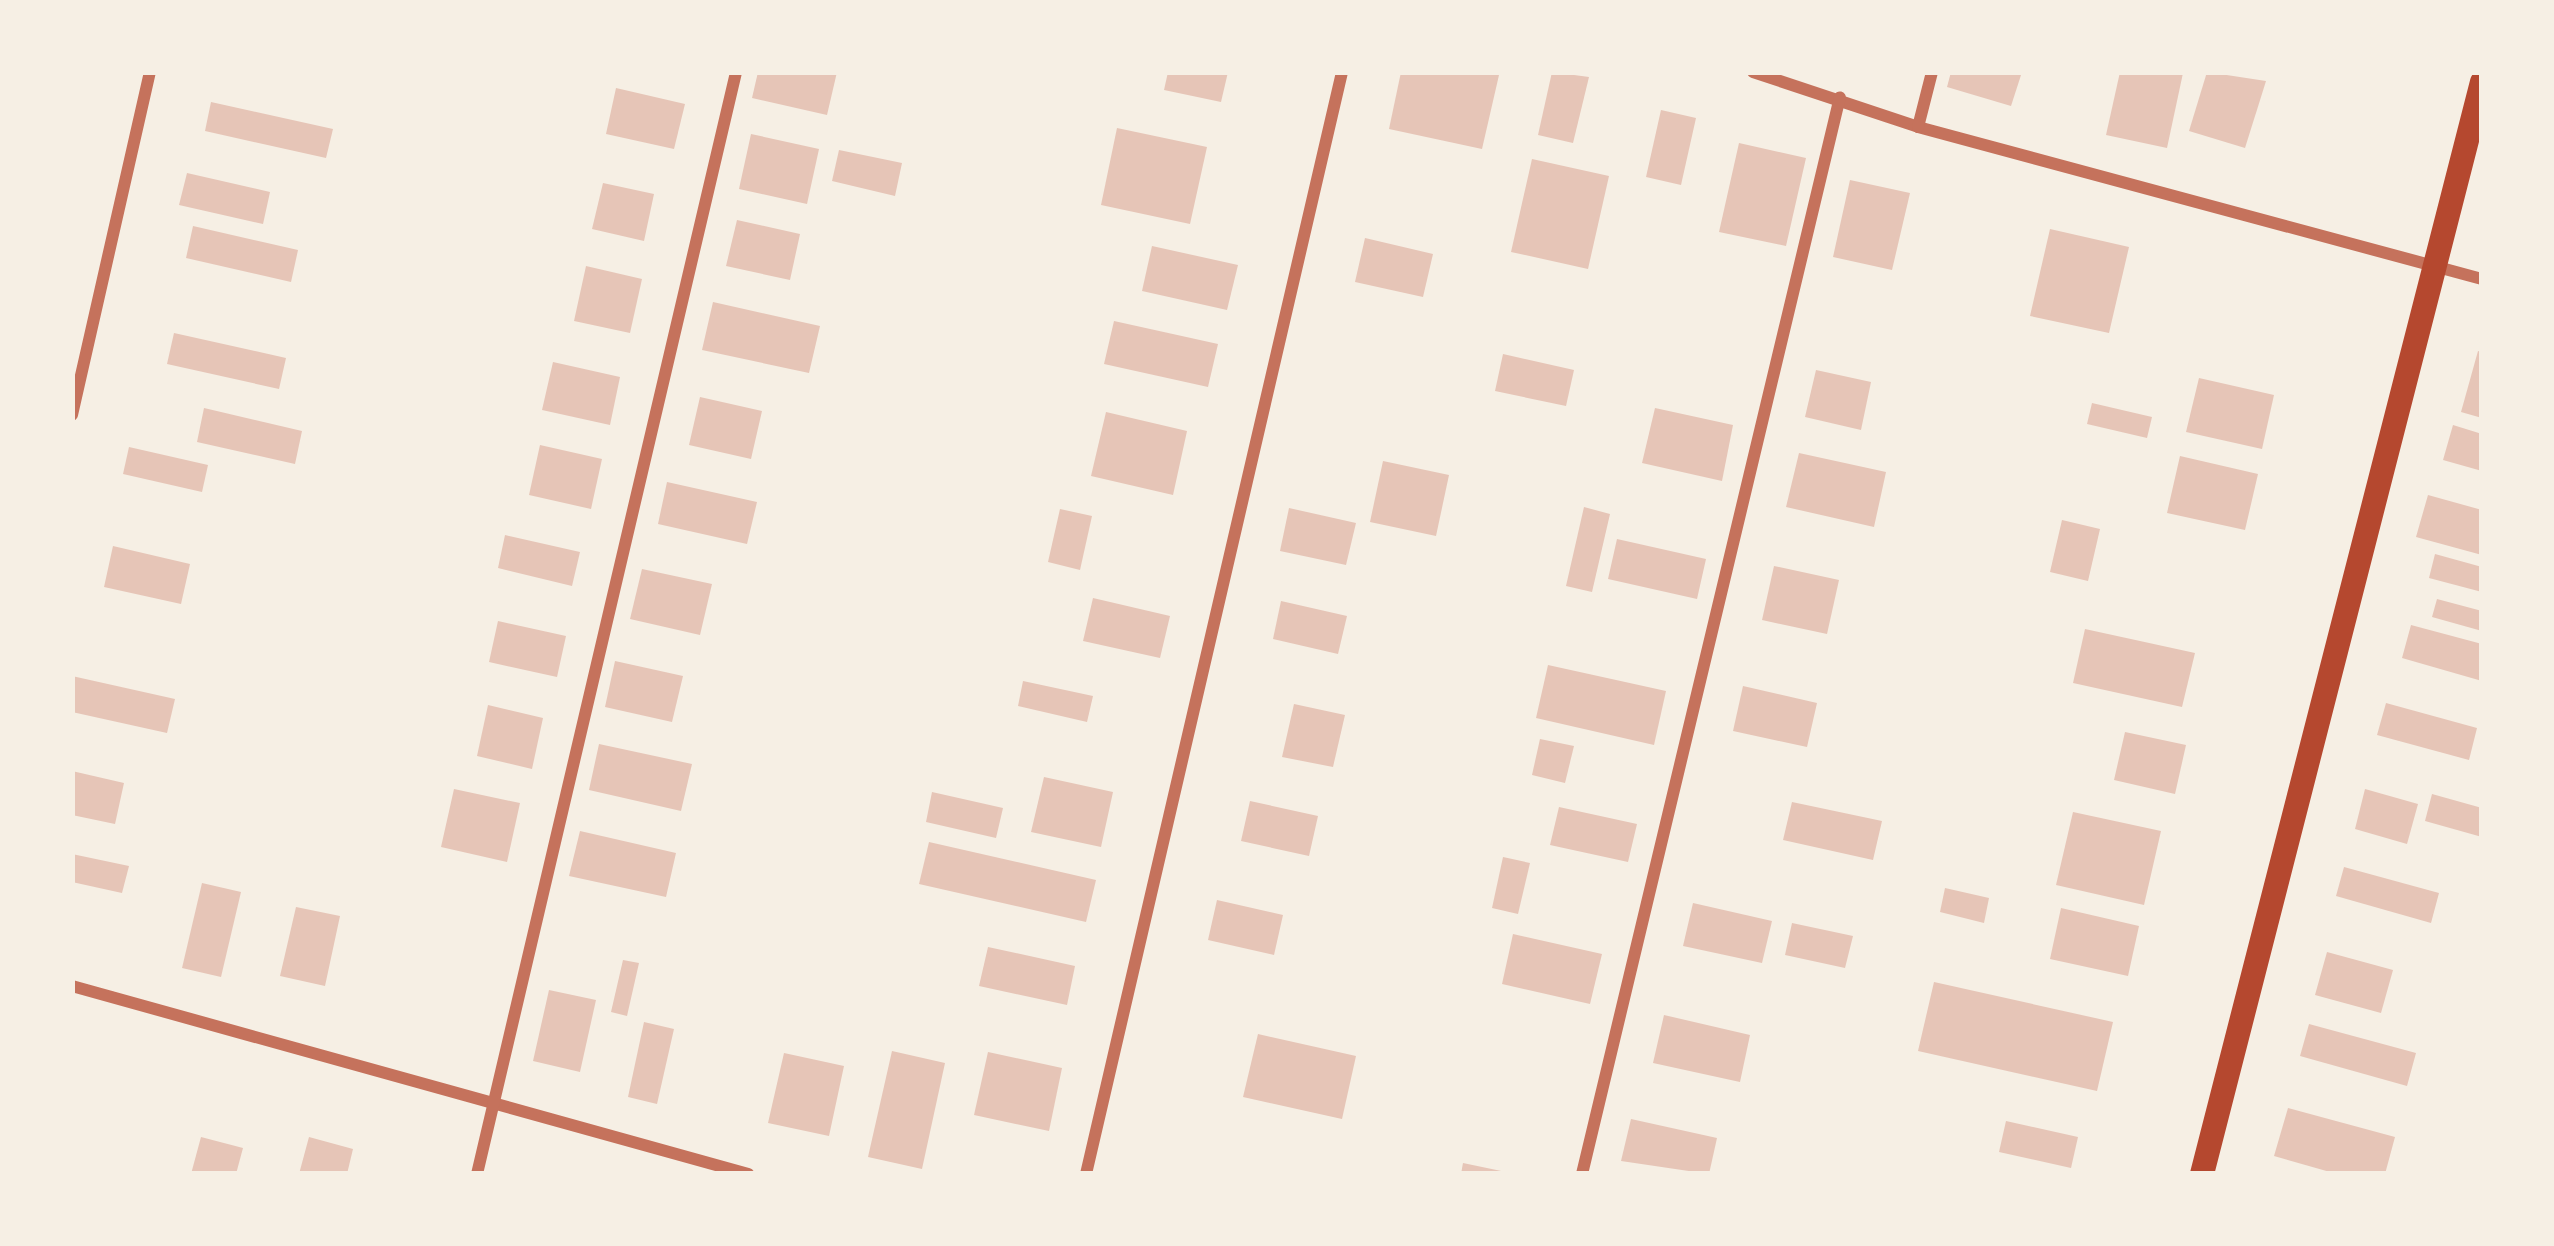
<!DOCTYPE html>
<style>
body{margin:0}
#map{position:relative;width:2554px;height:1246px;overflow:hidden;background:#f6efe4;font-family:Ubuntu,sans-serif}
div>[style]{position:absolute}
.building>*{inset:0;background:#e6c5b7}
.minor>*{height:12px;margin:-6px;padding:0 6px;transform-origin:6px;border-radius:6px;background:#c5725c}
.secondary>*{height:24px;margin:-12px;padding:0 12px;transform-origin:12px;border-radius:12px;background:#b5482f}
span{translate:-50% -50%;white-space:nowrap;text-align:center;line-height:1.15;-webkit-text-stroke:9px #f6efe4;paint-order:stroke}
.frame{position:absolute;inset:0;border:75px solid #f6efe4;pointer-events:none}
</style>
<div id="map">
<div class="building">
<div style="clip-path:polygon(758px 72px,837px 72px,827px 115px,752px 98px)"></div>
<div style="clip-path:polygon(1168px 72px,1228px 72px,1221px 102px,1164px 90px)"></div>
<div style="clip-path:polygon(1401px 72px,1499px 75px,1482px 149px,1389px 129px)"></div>
<div style="clip-path:polygon(1552px 72px,1589px 77px,1573px 143px,1538px 135px)"></div>
<div style="clip-path:polygon(1951px 72px,2022px 72px,2011px 106px,1947px 87px)"></div>
<div style="clip-path:polygon(2120px 72px,2183px 73px,2167px 148px,2106px 135px)"></div>
<div style="clip-path:polygon(2207px 72px,2266px 81px,2245px 148px,2189px 131px)"></div>
<div style="clip-path:polygon(616px 88px,685px 104px,674px 149px,606px 134px)"></div>
<div style="clip-path:polygon(211px 102px,333px 129px,326px 158px,205px 131px)"></div>
<div style="clip-path:polygon(1661px 110px,1696px 118px,1681px 185px,1646px 177px)"></div>
<div style="clip-path:polygon(1117px 128px,1207px 147px,1190px 224px,1101px 205px)"></div>
<div style="clip-path:polygon(751px 134px,819px 149px,807px 204px,739px 189px)"></div>
<div style="clip-path:polygon(1739px 143px,1806px 158px,1786px 246px,1719px 232px)"></div>
<div style="clip-path:polygon(839px 150px,902px 163px,895px 196px,832px 181px)"></div>
<div style="clip-path:polygon(1532px 159px,1609px 176px,1588px 269px,1511px 252px)"></div>
<div style="clip-path:polygon(187px 173px,270px 192px,263px 224px,179px 205px)"></div>
<div style="clip-path:polygon(1850px 180px,1910px 193px,1892px 270px,1833px 257px)"></div>
<div style="clip-path:polygon(603px 183px,654px 194px,644px 241px,592px 229px)"></div>
<div style="clip-path:polygon(737px 220px,800px 234px,790px 280px,726px 266px)"></div>
<div style="clip-path:polygon(193px 226px,298px 250px,291px 282px,186px 258px)"></div>
<div style="clip-path:polygon(2050px 229px,2129px 247px,2109px 333px,2030px 316px)"></div>
<div style="clip-path:polygon(1365px 238px,1433px 254px,1423px 297px,1355px 282px)"></div>
<div style="clip-path:polygon(1152px 246px,1238px 265px,1227px 310px,1142px 291px)"></div>
<div style="clip-path:polygon(586px 266px,642px 279px,630px 333px,574px 321px)"></div>
<div style="clip-path:polygon(713px 302px,820px 326px,809px 373px,702px 350px)"></div>
<div style="clip-path:polygon(1114px 321px,1218px 344px,1208px 387px,1104px 364px)"></div>
<div style="clip-path:polygon(174px 333px,286px 358px,279px 389px,167px 364px)"></div>
<div style="clip-path:polygon(2478px 351px,2482px 352px,2482px 418px,2461px 412px)"></div>
<div style="clip-path:polygon(1503px 354px,1574px 370px,1566px 406px,1495px 391px)"></div>
<div style="clip-path:polygon(553px 362px,620px 377px,610px 425px,542px 410px)"></div>
<div style="clip-path:polygon(1816px 370px,1871px 382px,1861px 430px,1805px 417px)"></div>
<div style="clip-path:polygon(2199px 378px,2274px 395px,2262px 449px,2186px 432px)"></div>
<div style="clip-path:polygon(700px 397px,762px 411px,751px 459px,689px 445px)"></div>
<div style="clip-path:polygon(2092px 403px,2152px 417px,2147px 438px,2087px 424px)"></div>
<div style="clip-path:polygon(204px 408px,302px 431px,295px 464px,197px 442px)"></div>
<div style="clip-path:polygon(1655px 408px,1733px 425px,1722px 481px,1642px 463px)"></div>
<div style="clip-path:polygon(1106px 412px,1187px 431px,1173px 495px,1091px 476px)"></div>
<div style="clip-path:polygon(2453px 425px,2482px 434px,2482px 471px,2443px 460px)"></div>
<div style="clip-path:polygon(540px 445px,602px 459px,591px 509px,529px 495px)"></div>
<div style="clip-path:polygon(129px 447px,208px 465px,202px 492px,123px 474px)"></div>
<div style="clip-path:polygon(1799px 453px,1886px 472px,1874px 527px,1786px 507px)"></div>
<div style="clip-path:polygon(2180px 456px,2258px 474px,2245px 530px,2167px 513px)"></div>
<div style="clip-path:polygon(1383px 461px,1449px 475px,1436px 536px,1370px 522px)"></div>
<div style="clip-path:polygon(667px 482px,757px 502px,747px 544px,658px 524px)"></div>
<div style="clip-path:polygon(2428px 495px,2482px 510px,2482px 555px,2416px 537px)"></div>
<div style="clip-path:polygon(1584px 507px,1610px 514px,1592px 592px,1566px 586px)"></div>
<div style="clip-path:polygon(1289px 508px,1356px 523px,1346px 565px,1280px 551px)"></div>
<div style="clip-path:polygon(1060px 509px,1092px 516px,1080px 570px,1048px 562px)"></div>
<div style="clip-path:polygon(2062px 520px,2100px 529px,2088px 581px,2050px 572px)"></div>
<div style="clip-path:polygon(505px 535px,580px 552px,572px 586px,498px 568px)"></div>
<div style="clip-path:polygon(1617px 539px,1706px 559px,1697px 599px,1608px 579px)"></div>
<div style="clip-path:polygon(113px 546px,190px 564px,181px 604px,104px 587px)"></div>
<div style="clip-path:polygon(2435px 554px,2482px 567px,2482px 592px,2429px 578px)"></div>
<div style="clip-path:polygon(1774px 566px,1839px 580px,1827px 634px,1762px 620px)"></div>
<div style="clip-path:polygon(642px 569px,712px 584px,700px 635px,630px 619px)"></div>
<div style="clip-path:polygon(1093px 598px,1170px 616px,1160px 658px,1083px 641px)"></div>
<div style="clip-path:polygon(2437px 599px,2482px 611px,2482px 631px,2432px 617px)"></div>
<div style="clip-path:polygon(1281px 601px,1347px 616px,1338px 654px,1273px 639px)"></div>
<div style="clip-path:polygon(498px 621px,566px 636px,557px 677px,489px 662px)"></div>
<div style="clip-path:polygon(2411px 625px,2482px 644px,2482px 681px,2402px 658px)"></div>
<div style="clip-path:polygon(2085px 629px,2195px 653px,2182px 707px,2073px 683px)"></div>
<div style="clip-path:polygon(615px 661px,683px 676px,672px 722px,605px 707px)"></div>
<div style="clip-path:polygon(1548px 665px,1666px 691px,1654px 745px,1536px 718px)"></div>
<div style="clip-path:polygon(72px 676px,175px 699px,167px 733px,72px 712px)"></div>
<div style="clip-path:polygon(1023px 681px,1093px 696px,1087px 722px,1018px 706px)"></div>
<div style="clip-path:polygon(1743px 686px,1817px 703px,1807px 747px,1733px 731px)"></div>
<div style="clip-path:polygon(2386px 703px,2477px 728px,2469px 760px,2377px 735px)"></div>
<div style="clip-path:polygon(1294px 704px,1345px 715px,1333px 767px,1282px 757px)"></div>
<div style="clip-path:polygon(488px 705px,543px 718px,532px 769px,477px 756px)"></div>
<div style="clip-path:polygon(2125px 732px,2186px 745px,2175px 794px,2114px 780px)"></div>
<div style="clip-path:polygon(1540px 739px,1574px 746px,1565px 783px,1532px 775px)"></div>
<div style="clip-path:polygon(599px 744px,692px 764px,681px 811px,589px 790px)"></div>
<div style="clip-path:polygon(72px 771px,124px 783px,115px 824px,72px 815px)"></div>
<div style="clip-path:polygon(1044px 777px,1113px 792px,1101px 847px,1031px 832px)"></div>
<div style="clip-path:polygon(454px 789px,520px 803px,507px 862px,441px 847px)"></div>
<div style="clip-path:polygon(2365px 789px,2418px 804px,2407px 844px,2355px 829px)"></div>
<div style="clip-path:polygon(932px 792px,1003px 808px,996px 838px,926px 822px)"></div>
<div style="clip-path:polygon(2432px 794px,2482px 808px,2482px 837px,2425px 821px)"></div>
<div style="clip-path:polygon(1250px 801px,1318px 816px,1309px 856px,1241px 841px)"></div>
<div style="clip-path:polygon(1792px 802px,1882px 821px,1873px 860px,1783px 840px)"></div>
<div style="clip-path:polygon(1559px 807px,1637px 824px,1628px 862px,1550px 845px)"></div>
<div style="clip-path:polygon(2073px 812px,2161px 831px,2144px 905px,2056px 885px)"></div>
<div style="clip-path:polygon(580px 831px,676px 853px,666px 897px,569px 876px)"></div>
<div style="clip-path:polygon(929px 842px,1096px 880px,1086px 922px,919px 884px)"></div>
<div style="clip-path:polygon(72px 854px,129px 866px,122px 893px,72px 882px)"></div>
<div style="clip-path:polygon(1503px 857px,1530px 863px,1518px 914px,1492px 908px)"></div>
<div style="clip-path:polygon(2344px 867px,2439px 893px,2431px 923px,2336px 896px)"></div>
<div style="clip-path:polygon(202px 883px,241px 892px,221px 977px,182px 968px)"></div>
<div style="clip-path:polygon(1945px 888px,1989px 898px,1984px 923px,1940px 912px)"></div>
<div style="clip-path:polygon(1217px 900px,1283px 915px,1274px 955px,1208px 940px)"></div>
<div style="clip-path:polygon(1693px 903px,1772px 921px,1762px 963px,1683px 946px)"></div>
<div style="clip-path:polygon(296px 907px,340px 916px,325px 986px,280px 976px)"></div>
<div style="clip-path:polygon(2061px 908px,2139px 926px,2128px 976px,2050px 959px)"></div>
<div style="clip-path:polygon(1792px 923px,1853px 936px,1845px 968px,1785px 955px)"></div>
<div style="clip-path:polygon(1513px 934px,1602px 954px,1590px 1004px,1502px 984px)"></div>
<div style="clip-path:polygon(988px 947px,1075px 966px,1067px 1005px,979px 986px)"></div>
<div style="clip-path:polygon(2327px 952px,2393px 970px,2381px 1013px,2315px 995px)"></div>
<div style="clip-path:polygon(623px 960px,639px 963px,627px 1016px,611px 1012px)"></div>
<div style="clip-path:polygon(1934px 982px,2113px 1022px,2097px 1091px,1918px 1051px)"></div>
<div style="clip-path:polygon(549px 990px,596px 1000px,580px 1072px,533px 1061px)"></div>
<div style="clip-path:polygon(1664px 1015px,1750px 1035px,1740px 1082px,1653px 1063px)"></div>
<div style="clip-path:polygon(644px 1022px,674px 1029px,657px 1104px,628px 1097px)"></div>
<div style="clip-path:polygon(2309px 1024px,2416px 1053px,2407px 1086px,2300px 1056px)"></div>
<div style="clip-path:polygon(1258px 1034px,1356px 1056px,1342px 1119px,1243px 1097px)"></div>
<div style="clip-path:polygon(892px 1051px,945px 1063px,922px 1169px,868px 1157px)"></div>
<div style="clip-path:polygon(988px 1052px,1062px 1068px,1049px 1131px,974px 1115px)"></div>
<div style="clip-path:polygon(784px 1053px,844px 1066px,829px 1136px,768px 1123px)"></div>
<div style="clip-path:polygon(2288px 1108px,2395px 1137px,2385px 1174px,2337px 1174px,2274px 1156px)"></div>
<div style="clip-path:polygon(1631px 1119px,1717px 1138px,1709px 1174px,1621px 1161px)"></div>
<div style="clip-path:polygon(2006px 1121px,2078px 1137px,2071px 1168px,1999px 1152px)"></div>
<div style="clip-path:polygon(201px 1137px,243px 1148px,236px 1174px,191px 1174px)"></div>
<div style="clip-path:polygon(309px 1137px,353px 1149px,347px 1174px,299px 1174px)"></div>
<div style="clip-path:polygon(1463px 1163px,1506px 1172px,1506px 1174px,1461px 1174px)"></div>
</div>
<div class="minor">
<div style="left:1753px;top:72px;width:174px;rotate:18.4deg"></div>
<div style="left:1918px;top:127px;width:584px;rotate:15.08deg"></div>
<div style="left:1918px;top:127px;width:57px;rotate:-75.7deg"></div>
<div style="left:72px;top:415px;width:352px;rotate:-77.2deg"></div>
<div style="left:72px;top:986px;width:702px;rotate:15.54deg"></div>
<div style="left:477px;top:1174px;width:1132px;rotate:-76.77deg"></div>
<div style="left:1086px;top:1174px;width:1131px;rotate:-76.92deg"></div>
<div style="left:1582px;top:1174px;width:1107px;rotate:-76.53deg"></div>
</div>
<div class="secondary">
<div style="left:2202px;top:1174px;width:1127px;rotate:-75.62deg"></div>
</div>
<div class="frame"></div>
</div>
